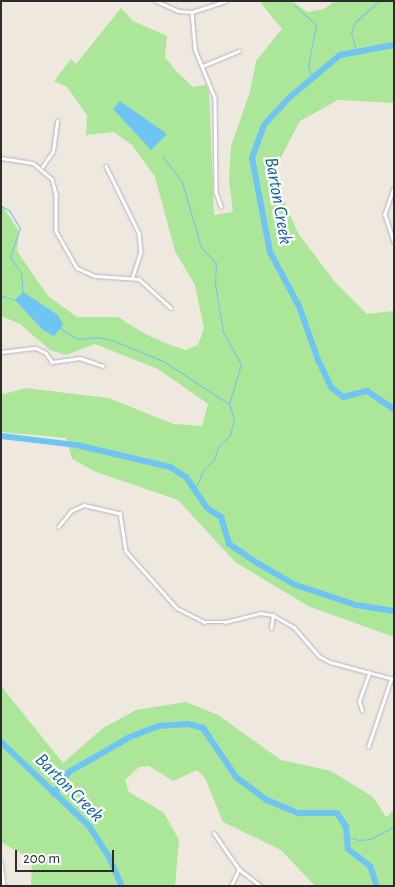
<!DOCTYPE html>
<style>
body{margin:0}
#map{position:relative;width:395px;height:887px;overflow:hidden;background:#eee8de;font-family:"Alegreya Sans",sans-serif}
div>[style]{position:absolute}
.green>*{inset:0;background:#ace699}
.water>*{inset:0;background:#6ec4f2}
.stream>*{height:1px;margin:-0.5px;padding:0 0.5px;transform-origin:0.5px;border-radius:0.5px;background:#6ec4f2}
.river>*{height:6px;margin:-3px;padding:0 3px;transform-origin:3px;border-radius:3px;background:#6ec4f2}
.roads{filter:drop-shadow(0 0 1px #b2b3c0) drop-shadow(0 0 1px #b2b3c0)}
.minor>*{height:2.5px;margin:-1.25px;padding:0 1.25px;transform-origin:1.25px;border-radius:1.25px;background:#fff}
span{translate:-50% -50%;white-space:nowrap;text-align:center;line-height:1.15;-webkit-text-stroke:4.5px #fff;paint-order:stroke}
.water-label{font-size:19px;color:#0a60a2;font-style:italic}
.frame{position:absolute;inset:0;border:2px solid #2c2c2c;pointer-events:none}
.scale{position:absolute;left:15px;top:850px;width:99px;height:22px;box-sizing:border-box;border:2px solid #2c2c2c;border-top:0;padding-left:6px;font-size:15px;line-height:18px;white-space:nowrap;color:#2c2c2c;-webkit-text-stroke:4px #fff;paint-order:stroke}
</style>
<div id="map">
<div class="green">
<div style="clip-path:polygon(259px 1px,292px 1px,307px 12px,324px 9px,335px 1px,394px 1px,394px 103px,338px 100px,300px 121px,272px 174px,298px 233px,335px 282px,367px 314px,394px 311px,394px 637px,308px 606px,235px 562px,178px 500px,96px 472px,72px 459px,66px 438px,1px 432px,1px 395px,25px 388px,109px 398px,173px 424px,202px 426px,208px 404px,158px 369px,95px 344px,66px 355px,50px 350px,20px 324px,1px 316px,1px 204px,19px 231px,17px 251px,48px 296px,77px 317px,118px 317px,147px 335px,173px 346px,186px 350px,198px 345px,204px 328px,195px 285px,175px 251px,155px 177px,132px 145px,114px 132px,86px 135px,87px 115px,67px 87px,54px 81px,71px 59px,76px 64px,121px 8px,133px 21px,167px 36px,165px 57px,176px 71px,193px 87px,206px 85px,209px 92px,214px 215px,233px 212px,229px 180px,231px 146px,250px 92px,256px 61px,282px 29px)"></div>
<div style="clip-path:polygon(1px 686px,63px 763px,103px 728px,136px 710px,186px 702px,218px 715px,281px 760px,331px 771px,373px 797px,386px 817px,394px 810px,394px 886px,315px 886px,281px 850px,223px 822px,205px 778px,197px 770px,173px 781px,149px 766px,139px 767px,125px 780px,129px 792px,164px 813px,179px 840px,175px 886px,31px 886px,32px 860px,1px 842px)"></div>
</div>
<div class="water">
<div style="clip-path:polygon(120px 101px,167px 134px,151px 150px,113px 109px)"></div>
<div style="clip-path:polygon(23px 292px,58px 315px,63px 325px,54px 336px,43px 330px,15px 300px)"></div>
</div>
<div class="stream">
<div style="left:294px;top:5px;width:30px;rotate:42deg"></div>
<div style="left:316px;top:25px;width:42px;rotate:101deg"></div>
<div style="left:308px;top:66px;width:14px;rotate:73deg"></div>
<div style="left:356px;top:50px;width:17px;rotate:-107deg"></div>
<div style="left:351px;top:34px;width:13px;rotate:-72deg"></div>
<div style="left:355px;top:22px;width:32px;rotate:-41deg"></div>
<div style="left:162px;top:156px;width:33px;rotate:52deg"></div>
<div style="left:182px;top:182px;width:68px;rotate:73.7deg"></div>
<div style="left:201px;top:247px;width:22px;rotate:47deg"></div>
<div style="left:216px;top:263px;width:20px;rotate:93deg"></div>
<div style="left:215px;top:283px;width:50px;rotate:80.7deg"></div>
<div style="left:223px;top:332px;width:37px;rotate:61deg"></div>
<div style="left:241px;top:364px;width:42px;rotate:106.7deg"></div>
<div style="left:229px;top:404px;width:16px;rotate:72deg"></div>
<div style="left:234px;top:419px;width:16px;rotate:104deg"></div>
<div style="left:230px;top:435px;width:17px;rotate:135deg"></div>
<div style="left:218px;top:447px;width:14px;rotate:107deg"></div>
<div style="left:214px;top:460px;width:13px;rotate:138deg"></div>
<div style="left:204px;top:469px;width:21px;rotate:115deg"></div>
<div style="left:1px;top:206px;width:9px;rotate:27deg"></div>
<div style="left:9px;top:210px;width:21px;rotate:59deg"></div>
<div style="left:20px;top:228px;width:31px;rotate:109deg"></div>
<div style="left:10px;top:257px;width:19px;rotate:55deg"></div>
<div style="left:21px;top:273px;width:21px;rotate:85deg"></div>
<div style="left:1px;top:296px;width:15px;rotate:16deg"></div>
<div style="left:60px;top:328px;width:20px;rotate:33deg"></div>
<div style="left:77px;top:339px;width:21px;rotate:-5deg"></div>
<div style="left:98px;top:337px;width:14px;rotate:12deg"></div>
<div style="left:112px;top:340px;width:55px;rotate:22.4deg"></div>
<div style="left:163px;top:361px;width:79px;rotate:33.1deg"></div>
<div style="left:345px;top:836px;width:15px;rotate:16deg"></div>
<div style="left:359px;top:840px;width:11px;rotate:-5deg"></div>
<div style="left:370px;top:839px;width:27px;rotate:-27deg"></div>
</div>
<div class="river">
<div style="left:394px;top:45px;width:55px;rotate:169.5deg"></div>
<div style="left:340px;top:55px;width:65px;rotate:140deg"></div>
<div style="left:290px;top:97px;width:38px;rotate:133deg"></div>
<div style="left:264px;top:125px;width:35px;rotate:110deg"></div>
<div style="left:252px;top:158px;width:96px;rotate:79.2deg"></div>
<div style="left:270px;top:252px;width:61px;rotate:61.8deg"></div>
<div style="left:299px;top:306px;width:57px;rotate:70.6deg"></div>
<div style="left:318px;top:360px;width:30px;rotate:64deg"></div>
<div style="left:331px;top:387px;width:16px;rotate:40deg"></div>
<div style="left:343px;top:397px;width:25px;rotate:-14deg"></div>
<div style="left:367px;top:391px;width:32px;rotate:34deg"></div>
<div style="left:1px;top:436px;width:77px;rotate:6.8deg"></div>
<div style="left:77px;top:445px;width:96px;rotate:13.3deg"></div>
<div style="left:170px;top:467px;width:19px;rotate:32deg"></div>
<div style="left:186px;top:477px;width:37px;rotate:56deg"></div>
<div style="left:207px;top:508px;width:17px;rotate:33deg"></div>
<div style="left:221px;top:517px;width:28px;rotate:73deg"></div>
<div style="left:229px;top:544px;width:36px;rotate:34deg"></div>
<div style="left:259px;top:564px;width:39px;rotate:30deg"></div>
<div style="left:293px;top:584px;width:66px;rotate:18.4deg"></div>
<div style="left:356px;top:605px;width:38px;rotate:9deg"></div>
<div style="left:1px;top:742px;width:122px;rotate:43.7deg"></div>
<div style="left:89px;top:826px;width:35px;rotate:57deg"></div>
<div style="left:108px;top:855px;width:34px;rotate:66deg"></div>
<div style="left:54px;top:794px;width:27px;rotate:-56deg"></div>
<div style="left:69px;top:772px;width:70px;rotate:-29.8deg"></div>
<div style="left:130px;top:737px;width:31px;rotate:-21deg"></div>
<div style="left:159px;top:726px;width:29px;rotate:-4deg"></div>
<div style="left:188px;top:724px;width:16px;rotate:15deg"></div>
<div style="left:203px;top:728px;width:59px;rotate:56deg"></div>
<div style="left:236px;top:777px;width:39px;rotate:37deg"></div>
<div style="left:267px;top:800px;width:34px;rotate:23deg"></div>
<div style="left:298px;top:813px;width:39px"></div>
<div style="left:337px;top:813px;width:17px;rotate:57deg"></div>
<div style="left:346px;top:827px;width:22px;rotate:85deg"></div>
<div style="left:348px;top:849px;width:28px;rotate:38deg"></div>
<div style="left:370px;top:866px;width:21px;rotate:71deg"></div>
</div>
<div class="roads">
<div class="minor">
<div style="left:156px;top:1px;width:24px;rotate:24deg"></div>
<div style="left:178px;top:11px;width:14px;rotate:4deg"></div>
<div style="left:192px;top:12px;width:35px;rotate:-18deg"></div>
<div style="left:192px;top:12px;width:37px;rotate:85deg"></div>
<div style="left:195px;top:49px;width:53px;rotate:67.8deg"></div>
<div style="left:215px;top:98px;width:94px;rotate:89.4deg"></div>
<div style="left:216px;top:192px;width:15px;rotate:70deg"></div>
<div style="left:203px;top:66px;width:39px;rotate:-23deg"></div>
<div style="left:1px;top:158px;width:32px;rotate:9deg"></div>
<div style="left:33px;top:163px;width:25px;rotate:40deg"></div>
<div style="left:52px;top:179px;width:16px;rotate:75deg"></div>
<div style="left:56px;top:194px;width:37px;rotate:90deg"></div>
<div style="left:56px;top:231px;width:43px;rotate:60.4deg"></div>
<div style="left:77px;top:268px;width:20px;rotate:24deg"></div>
<div style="left:95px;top:276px;width:44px;rotate:3.9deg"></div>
<div style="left:139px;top:279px;width:43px;rotate:42.2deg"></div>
<div style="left:106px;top:166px;width:75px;rotate:63.8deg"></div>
<div style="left:139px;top:233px;width:19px;rotate:84deg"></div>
<div style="left:141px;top:252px;width:26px;rotate:108deg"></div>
<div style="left:42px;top:167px;width:19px;rotate:-55deg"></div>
<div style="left:53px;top:151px;width:30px;rotate:-82deg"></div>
<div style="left:394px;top:188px;width:28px;rotate:109deg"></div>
<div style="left:385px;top:214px;width:28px;rotate:72deg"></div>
<div style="left:1px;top:352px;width:35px;rotate:-7deg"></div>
<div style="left:36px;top:348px;width:11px;rotate:27deg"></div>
<div style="left:46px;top:353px;width:11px;rotate:56deg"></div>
<div style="left:52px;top:362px;width:28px;rotate:-8deg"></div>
<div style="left:80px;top:358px;width:24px;rotate:19deg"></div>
<div style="left:58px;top:527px;width:21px;rotate:-51deg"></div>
<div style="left:71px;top:511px;width:14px;rotate:-25deg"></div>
<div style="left:84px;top:505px;width:37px;rotate:13deg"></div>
<div style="left:120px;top:513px;width:38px;rotate:81deg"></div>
<div style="left:126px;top:551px;width:76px;rotate:48.2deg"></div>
<div style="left:177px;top:608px;width:31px;rotate:27deg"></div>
<div style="left:205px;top:622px;width:20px"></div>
<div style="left:225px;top:622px;width:36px;rotate:-14deg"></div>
<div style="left:260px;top:613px;width:13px;rotate:9deg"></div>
<div style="left:273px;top:615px;width:24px;rotate:30deg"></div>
<div style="left:294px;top:627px;width:38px;rotate:49deg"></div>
<div style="left:319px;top:656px;width:13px;rotate:29deg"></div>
<div style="left:330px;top:662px;width:66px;rotate:14.9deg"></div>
<div style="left:271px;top:628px;width:13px;rotate:-81deg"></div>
<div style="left:362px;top:711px;width:10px;rotate:-107deg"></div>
<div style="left:359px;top:701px;width:30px;rotate:-70deg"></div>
<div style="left:368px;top:747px;width:72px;rotate:-71.3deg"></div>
<div style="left:214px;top:833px;width:44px;rotate:55.2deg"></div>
<div style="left:239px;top:869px;width:28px;rotate:38deg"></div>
<div style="left:1px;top:861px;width:25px;rotate:83deg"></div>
<div style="left:231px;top:886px;width:19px;rotate:-65deg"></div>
</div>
</div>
<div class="water-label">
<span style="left:278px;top:201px;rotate:80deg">Barton Creek</span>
<span style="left:69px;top:788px;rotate:45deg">Barton Creek</span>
</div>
<div class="frame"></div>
<div class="scale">200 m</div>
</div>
